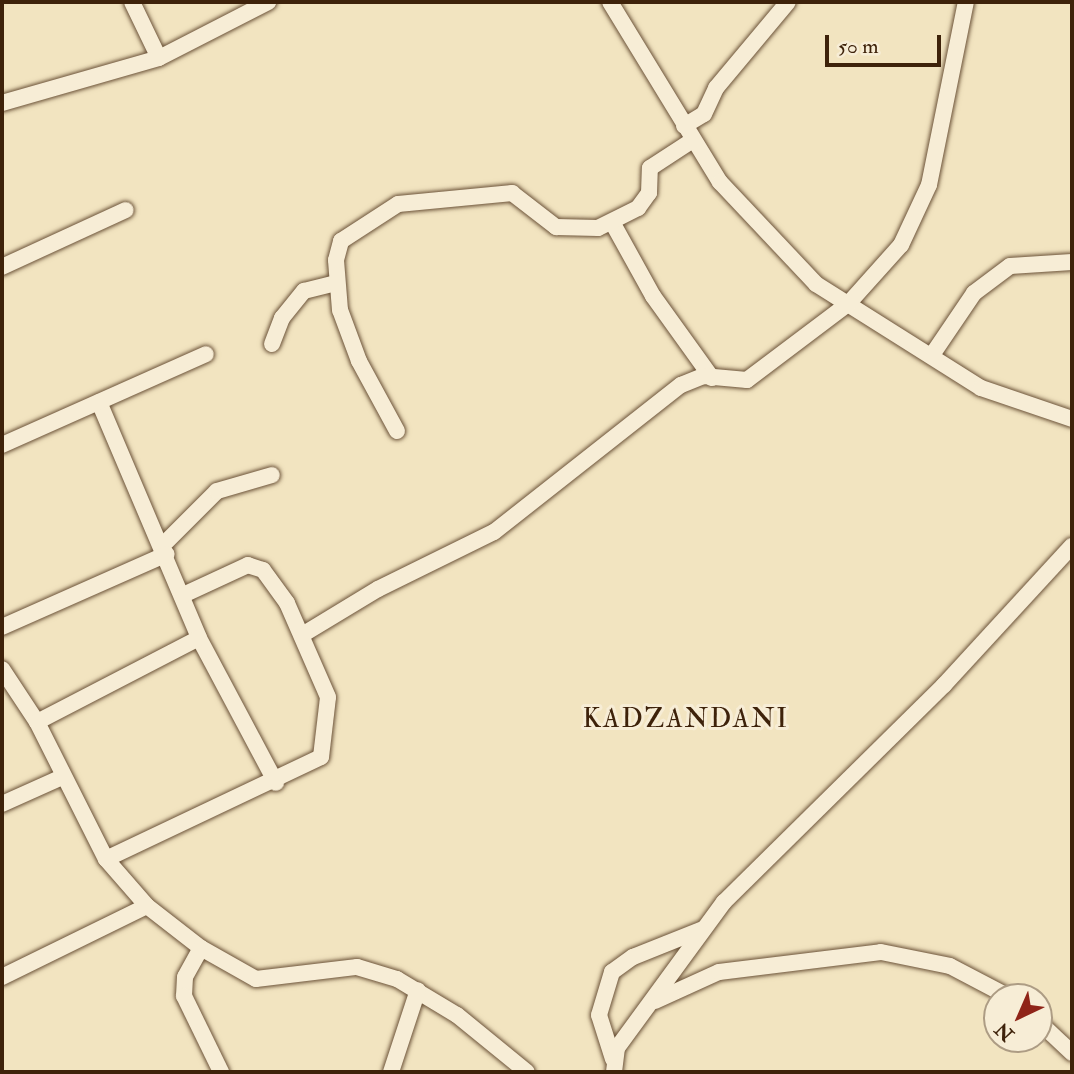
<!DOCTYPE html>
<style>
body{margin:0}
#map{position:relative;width:1074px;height:1074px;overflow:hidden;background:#f2e4c0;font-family:"IM FELL Double Pica",serif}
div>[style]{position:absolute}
.roads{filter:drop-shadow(0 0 2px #6b5238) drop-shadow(0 0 2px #6b5238)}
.minor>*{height:16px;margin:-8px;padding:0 8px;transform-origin:8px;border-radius:8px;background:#f7edd6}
span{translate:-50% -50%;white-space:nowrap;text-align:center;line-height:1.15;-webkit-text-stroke:6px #f7edd6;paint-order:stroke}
.quarter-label{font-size:26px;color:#3e220a;letter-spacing:2px}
.frame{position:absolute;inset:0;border:4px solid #3e220a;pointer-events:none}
.north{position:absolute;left:983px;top:983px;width:70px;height:70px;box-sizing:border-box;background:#f7edd6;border:2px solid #ad9c84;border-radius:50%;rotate:224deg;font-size:19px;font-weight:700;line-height:28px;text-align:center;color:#3e220a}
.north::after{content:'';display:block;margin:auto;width:24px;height:32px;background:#8f2418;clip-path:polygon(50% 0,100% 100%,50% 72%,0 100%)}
.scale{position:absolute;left:825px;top:35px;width:116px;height:32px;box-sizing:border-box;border:4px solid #3e220a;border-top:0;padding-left:9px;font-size:21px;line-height:24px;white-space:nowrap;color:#3e220a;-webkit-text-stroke:5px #f7edd6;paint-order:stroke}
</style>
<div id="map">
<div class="roads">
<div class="minor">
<div style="left:132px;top:2px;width:62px;rotate:64.3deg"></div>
<div style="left:610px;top:2px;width:211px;rotate:58.6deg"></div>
<div style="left:720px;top:182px;width:140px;rotate:46.7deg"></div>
<div style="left:816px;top:284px;width:195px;rotate:32.2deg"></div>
<div style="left:981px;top:388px;width:96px;rotate:18.8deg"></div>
<div style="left:2px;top:103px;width:163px;rotate:-16deg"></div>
<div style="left:159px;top:58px;width:123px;rotate:-27.2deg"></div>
<div style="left:684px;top:126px;width:23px;rotate:-31deg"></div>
<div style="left:704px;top:114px;width:29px;rotate:-65deg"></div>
<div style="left:716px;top:88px;width:112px;rotate:-50.1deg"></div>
<div style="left:612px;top:222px;width:85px;rotate:61deg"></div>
<div style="left:653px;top:296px;width:101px;rotate:54.3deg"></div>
<div style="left:2px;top:267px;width:136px;rotate:-24.7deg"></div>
<div style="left:272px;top:344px;width:28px;rotate:-69deg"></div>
<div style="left:282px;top:318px;width:35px;rotate:-51deg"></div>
<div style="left:304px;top:291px;width:33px;rotate:-14deg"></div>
<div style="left:932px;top:355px;width:75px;rotate:-55.9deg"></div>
<div style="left:974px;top:293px;width:45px;rotate:-36.9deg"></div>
<div style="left:1010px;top:266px;width:62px;rotate:-3.7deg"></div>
<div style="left:99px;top:402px;width:256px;rotate:67deg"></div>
<div style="left:199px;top:638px;width:164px;rotate:62deg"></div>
<div style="left:397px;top:431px;width:80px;rotate:-118.5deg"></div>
<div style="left:359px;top:361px;width:54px;rotate:-110.4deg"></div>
<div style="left:340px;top:310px;width:50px;rotate:-94.6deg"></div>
<div style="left:336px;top:260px;width:20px;rotate:-75deg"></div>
<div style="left:341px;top:241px;width:68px;rotate:-33deg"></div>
<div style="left:398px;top:204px;width:115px;rotate:-5.5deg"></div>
<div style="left:512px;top:193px;width:56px;rotate:37.7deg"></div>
<div style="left:556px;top:227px;width:42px;rotate:1.4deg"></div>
<div style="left:598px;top:228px;width:45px;rotate:-26.6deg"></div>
<div style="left:638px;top:208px;width:19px;rotate:-54deg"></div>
<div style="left:649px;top:193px;width:25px;rotate:-88deg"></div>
<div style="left:650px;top:168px;width:51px;rotate:-33.1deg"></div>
<div style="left:2px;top:445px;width:223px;rotate:-24deg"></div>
<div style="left:163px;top:545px;width:76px;rotate:-45deg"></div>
<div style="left:217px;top:491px;width:57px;rotate:-16.2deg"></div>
<div style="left:2px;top:627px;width:180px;rotate:-23.9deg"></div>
<div style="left:302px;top:635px;width:89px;rotate:-31.2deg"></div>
<div style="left:378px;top:589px;width:129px;rotate:-26.2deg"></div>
<div style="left:494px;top:532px;width:238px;rotate:-38.2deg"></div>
<div style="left:681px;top:385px;width:24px;rotate:-22deg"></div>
<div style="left:703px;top:376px;width:44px;rotate:5.2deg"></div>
<div style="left:747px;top:380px;width:126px;rotate:-37deg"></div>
<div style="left:848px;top:304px;width:79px;rotate:-48.1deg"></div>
<div style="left:901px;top:245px;width:66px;rotate:-65deg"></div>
<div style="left:929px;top:185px;width:187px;rotate:-78.6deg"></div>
<div style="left:2px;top:669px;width:64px;rotate:56.6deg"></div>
<div style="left:37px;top:722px;width:153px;rotate:63.3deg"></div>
<div style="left:106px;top:859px;width:62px;rotate:48.9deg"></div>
<div style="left:147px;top:906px;width:68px;rotate:37.9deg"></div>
<div style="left:201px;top:948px;width:63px;rotate:29.4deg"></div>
<div style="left:256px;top:979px;width:102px;rotate:-6.8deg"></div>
<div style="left:357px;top:967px;width:42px;rotate:16.7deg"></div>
<div style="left:397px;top:979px;width:70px;rotate:31deg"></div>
<div style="left:457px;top:1015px;width:90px;rotate:39.2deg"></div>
<div style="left:37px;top:722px;width:182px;rotate:-27.4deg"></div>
<div style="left:2px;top:804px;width:66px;rotate:-24.2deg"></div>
<div style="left:106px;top:859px;width:238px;rotate:-25.4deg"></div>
<div style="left:321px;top:757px;width:60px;rotate:-83.3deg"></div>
<div style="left:328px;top:697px;width:103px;rotate:-113.6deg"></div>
<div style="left:287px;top:603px;width:41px;rotate:-126deg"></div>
<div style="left:263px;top:570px;width:16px;rotate:-162deg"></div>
<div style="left:248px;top:565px;width:72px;rotate:155.2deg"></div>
<div style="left:201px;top:948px;width:33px;rotate:119deg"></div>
<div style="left:185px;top:977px;width:19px;rotate:93deg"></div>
<div style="left:184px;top:996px;width:85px;rotate:64deg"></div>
<div style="left:2px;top:977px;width:161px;rotate:-26.1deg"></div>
<div style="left:655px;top:1001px;width:70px;rotate:-24.4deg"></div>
<div style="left:719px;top:972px;width:163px;rotate:-7deg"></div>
<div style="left:881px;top:952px;width:70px;rotate:11.5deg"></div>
<div style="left:950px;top:966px;width:67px;rotate:27.7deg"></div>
<div style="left:1039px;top:1022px;width:45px;rotate:43.2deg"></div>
<div style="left:613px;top:1059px;width:46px;rotate:-107.7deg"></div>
<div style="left:599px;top:1015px;width:45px;rotate:-73.2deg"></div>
<div style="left:612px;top:972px;width:26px;rotate:-36deg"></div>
<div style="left:633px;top:957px;width:75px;rotate:-21.8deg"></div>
<div style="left:391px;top:1072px;width:86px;rotate:-71.8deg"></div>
<div style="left:614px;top:1072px;width:24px;rotate:-83deg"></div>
<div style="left:617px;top:1048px;width:181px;rotate:-53.8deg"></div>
<div style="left:724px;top:902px;width:309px;rotate:-44.6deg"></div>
<div style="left:944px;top:685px;width:189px;rotate:-47.4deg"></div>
</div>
</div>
<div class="quarter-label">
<span style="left:686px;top:720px">KADZANDANI</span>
</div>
<div class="frame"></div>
<div class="north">N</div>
<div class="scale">50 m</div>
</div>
